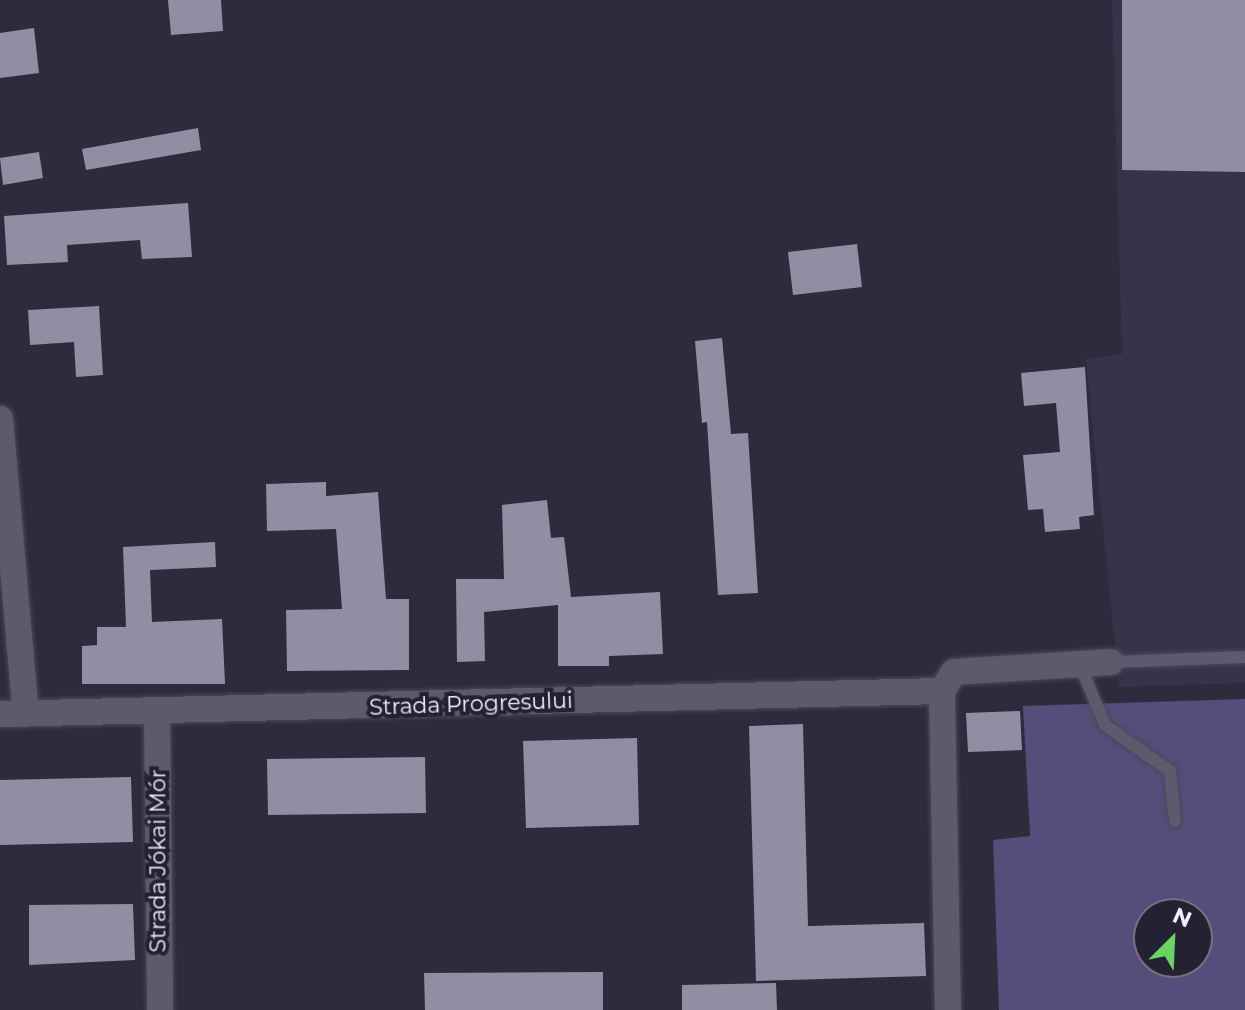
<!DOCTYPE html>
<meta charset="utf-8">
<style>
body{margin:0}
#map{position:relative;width:1245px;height:1010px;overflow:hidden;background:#2e2b3d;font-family:Montserrat,sans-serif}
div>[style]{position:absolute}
.built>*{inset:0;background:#37334b}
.green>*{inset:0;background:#564d7a}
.building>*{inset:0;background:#918ea4}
.roads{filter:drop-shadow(0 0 2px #4a4857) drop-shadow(0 0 2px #4a4857)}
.service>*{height:12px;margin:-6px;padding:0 6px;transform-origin:6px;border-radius:6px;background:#5d5a6e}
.minor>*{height:26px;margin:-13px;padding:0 13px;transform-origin:13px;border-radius:13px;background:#5d5a6e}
span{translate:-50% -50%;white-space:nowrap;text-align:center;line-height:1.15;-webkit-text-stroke:8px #242133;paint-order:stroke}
.street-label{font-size:22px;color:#efeefa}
.north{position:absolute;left:1133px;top:898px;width:80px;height:80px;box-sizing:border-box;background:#242133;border:2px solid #757383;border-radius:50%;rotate:24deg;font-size:22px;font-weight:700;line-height:32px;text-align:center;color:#efeefa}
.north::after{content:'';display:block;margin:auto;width:28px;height:36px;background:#6bd362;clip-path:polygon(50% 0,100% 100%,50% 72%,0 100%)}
</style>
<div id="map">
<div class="built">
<div style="clip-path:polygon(1112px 0,1245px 0,1245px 683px,1119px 687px,1086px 359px,1122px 354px)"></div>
</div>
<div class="green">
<div style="clip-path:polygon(evenodd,1245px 699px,1245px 1010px,999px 1010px,993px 840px,1030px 836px,1023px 706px,1245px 699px,1149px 914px,1197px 914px,1197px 962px,1149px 962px,1149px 914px)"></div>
</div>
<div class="building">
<div style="clip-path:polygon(168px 0,221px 0,223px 31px,171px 35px)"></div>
<div style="clip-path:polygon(1122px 0,1245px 0,1245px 172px,1122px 170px)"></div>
<div style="clip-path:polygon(34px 28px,39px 73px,0 78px,0 33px)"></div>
<div style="clip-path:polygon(198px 128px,201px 150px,86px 170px,82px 149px)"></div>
<div style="clip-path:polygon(39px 152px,43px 178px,3px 185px,0 158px)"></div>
<div style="clip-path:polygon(188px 203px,192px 257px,142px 259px,140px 240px,67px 245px,68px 262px,7px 265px,4px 216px)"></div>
<div style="clip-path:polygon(857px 244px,862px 287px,793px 295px,788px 252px)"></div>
<div style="clip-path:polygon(99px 306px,103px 375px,76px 377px,74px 342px,30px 345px,28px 310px)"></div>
<div style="clip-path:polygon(722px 338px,731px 434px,748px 433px,758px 593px,718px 595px,707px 422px,702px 423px,695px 341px)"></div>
<div style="clip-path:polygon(1085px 367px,1094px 515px,1079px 517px,1080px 529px,1045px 532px,1043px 509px,1028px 510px,1023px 455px,1060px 452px,1056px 403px,1024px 406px,1021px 373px)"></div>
<div style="clip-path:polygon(326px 482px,326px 496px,378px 492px,386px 599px,409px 599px,409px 670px,287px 671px,286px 610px,342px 609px,336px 529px,267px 531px,266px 484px)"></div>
<div style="clip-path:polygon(547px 500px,551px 538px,564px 537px,571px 597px,660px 592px,663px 654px,609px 656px,609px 666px,558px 666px,558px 605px,484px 612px,485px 661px,457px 662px,456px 579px,504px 579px,502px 505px)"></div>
<div style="clip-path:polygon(215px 542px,216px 567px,150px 570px,152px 622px,222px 619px,225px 684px,82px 684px,82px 646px,97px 645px,97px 627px,126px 627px,123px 547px)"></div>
<div style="clip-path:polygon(1020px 711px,1022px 750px,968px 752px,966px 713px)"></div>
<div style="clip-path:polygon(803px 724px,808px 926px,924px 923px,926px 976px,756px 981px,749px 726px)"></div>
<div style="clip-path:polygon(637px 738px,639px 825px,526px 828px,523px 741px)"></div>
<div style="clip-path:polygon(425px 757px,426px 813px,268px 815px,267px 759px)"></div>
<div style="clip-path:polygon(131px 777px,133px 842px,0 845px,0 780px)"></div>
<div style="clip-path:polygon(133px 904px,135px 960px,29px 965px,29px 905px)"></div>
<div style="clip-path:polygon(603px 972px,603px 1010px,425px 1010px,424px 973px)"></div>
<div style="clip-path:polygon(776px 983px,777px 1010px,682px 1010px,682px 985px)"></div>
</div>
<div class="roads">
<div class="service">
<div style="left:1111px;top:662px;width:134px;rotate:-2.1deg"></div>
<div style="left:1080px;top:665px;width:65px;rotate:67.4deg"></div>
<div style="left:1105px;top:725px;width:80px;rotate:35.3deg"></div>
<div style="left:1170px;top:771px;width:50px;rotate:84.3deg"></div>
</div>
<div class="minor">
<div style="left:0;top:419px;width:296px;rotate:85deg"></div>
<div style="left:157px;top:712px;width:298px;rotate:89.4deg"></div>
<div style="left:0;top:714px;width:942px;rotate:-1.4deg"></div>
<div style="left:948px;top:1010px;width:319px;rotate:-91.1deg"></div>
<div style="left:942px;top:691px;width:22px;rotate:-58deg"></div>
<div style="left:954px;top:672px;width:157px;rotate:-3.6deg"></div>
</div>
</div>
<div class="street-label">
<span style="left:471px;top:704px;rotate:-2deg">Strada Progresului</span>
<span style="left:158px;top:861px;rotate:-90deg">Strada Jókai Mór</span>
</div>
<div class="north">N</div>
</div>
